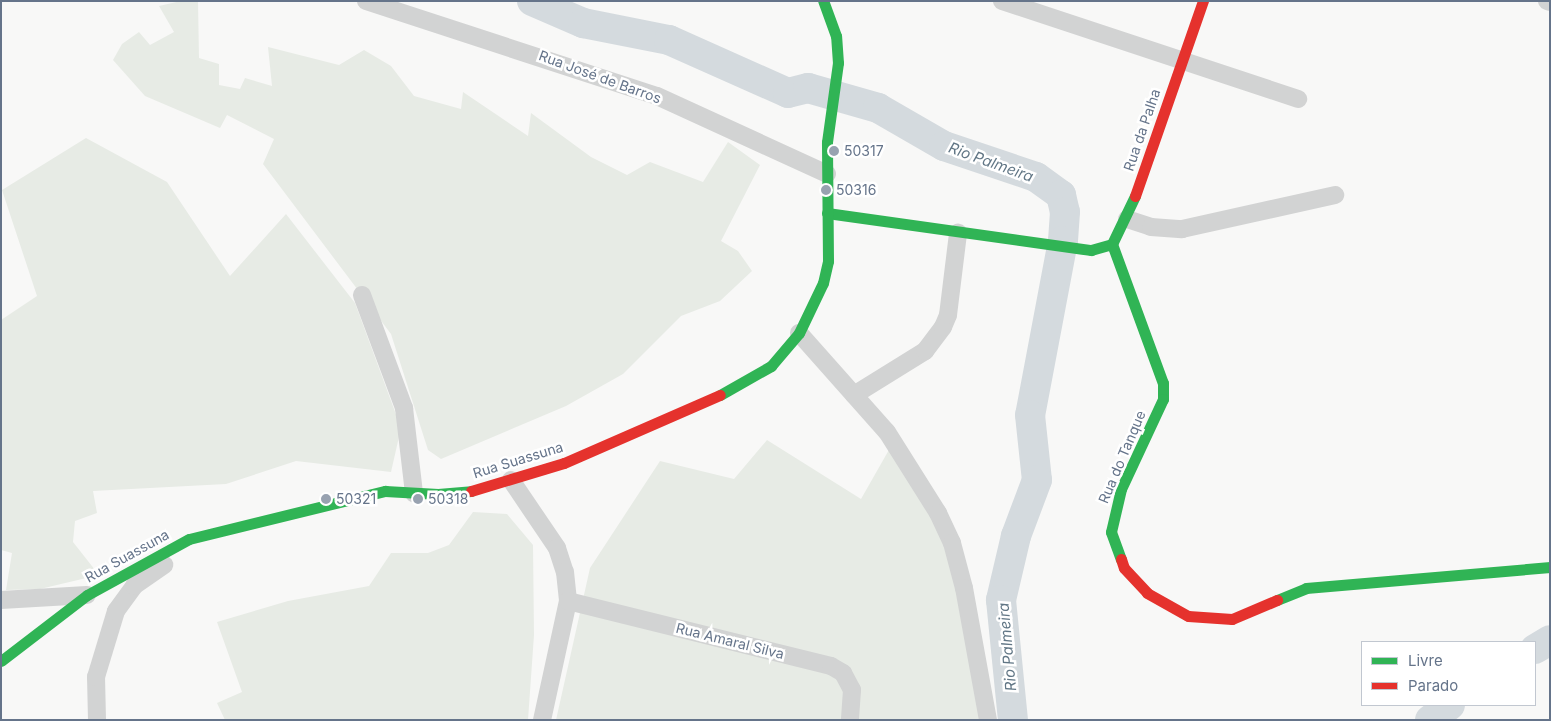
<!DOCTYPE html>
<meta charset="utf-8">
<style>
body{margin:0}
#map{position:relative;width:1551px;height:721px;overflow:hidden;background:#f8f8f7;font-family:Inter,sans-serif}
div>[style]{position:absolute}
.green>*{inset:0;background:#e7ebe5}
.river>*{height:30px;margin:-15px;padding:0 15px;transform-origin:15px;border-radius:15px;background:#d4dade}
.street>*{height:18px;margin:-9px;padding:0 9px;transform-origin:9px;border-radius:9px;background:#d2d3d3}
.fast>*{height:11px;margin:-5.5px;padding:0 5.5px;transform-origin:5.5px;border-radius:5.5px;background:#30b455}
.jam>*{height:11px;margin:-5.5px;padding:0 5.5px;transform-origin:5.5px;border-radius:5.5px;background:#e5322d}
.dots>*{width:14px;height:14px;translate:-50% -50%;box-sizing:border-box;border:2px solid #fff;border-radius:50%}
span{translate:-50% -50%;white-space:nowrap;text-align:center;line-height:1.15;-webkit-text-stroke:5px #fff;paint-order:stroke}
.street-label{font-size:14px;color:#65748a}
.poi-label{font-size:14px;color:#65748a}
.left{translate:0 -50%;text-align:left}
.water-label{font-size:15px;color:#617685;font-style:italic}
.frame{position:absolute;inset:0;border:2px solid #65748a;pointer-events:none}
.legend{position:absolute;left:1361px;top:641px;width:175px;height:65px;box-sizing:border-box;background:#fff;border:1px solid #c1c7d0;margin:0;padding:6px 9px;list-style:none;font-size:15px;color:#65748a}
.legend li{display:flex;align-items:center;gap:10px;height:25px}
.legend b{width:25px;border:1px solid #c1c7d0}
</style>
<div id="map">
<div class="green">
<div style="clip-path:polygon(181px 1px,198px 1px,199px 58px,219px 64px,219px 85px,240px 89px,245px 78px,272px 86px,268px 47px,339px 65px,364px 50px,391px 66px,414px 96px,461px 109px,463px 92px,528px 136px,531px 113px,591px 157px,627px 175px,650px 162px,703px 182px,728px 142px,760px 165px,721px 241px,738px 251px,752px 271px,720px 301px,681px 316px,623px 374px,566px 406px,441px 459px,428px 450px,391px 334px,263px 164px,274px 139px,227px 115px,220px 128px,145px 96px,113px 60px,122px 44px,139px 32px,150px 45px,174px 32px,159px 6px)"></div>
<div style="clip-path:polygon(86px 138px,167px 182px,230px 276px,286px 214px,355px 303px,401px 428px,391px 472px,296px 461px,226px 484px,93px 491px,97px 513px,75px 521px,73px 542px,99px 575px,40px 589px,6px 590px,12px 553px,1px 550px,1px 320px,37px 296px,2px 190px)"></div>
<div style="clip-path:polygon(767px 440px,861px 499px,894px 441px,948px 536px,987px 720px,556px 720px,590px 568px,660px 461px,734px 479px)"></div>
<div style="clip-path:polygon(473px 512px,507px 514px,533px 545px,534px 635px,528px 720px,225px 720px,217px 703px,242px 692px,217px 622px,288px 601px,369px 586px,391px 553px,428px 553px,449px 545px)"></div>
</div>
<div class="river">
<div style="left:532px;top:1px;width:56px;rotate:23.3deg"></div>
<div style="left:583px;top:23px;width:88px;rotate:11.2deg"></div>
<div style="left:669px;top:40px;width:130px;rotate:24deg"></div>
<div style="left:788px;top:93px;width:21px;rotate:-14deg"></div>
<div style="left:808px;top:88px;width:73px;rotate:15.9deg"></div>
<div style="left:878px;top:108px;width:76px;rotate:29.9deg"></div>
<div style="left:944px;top:146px;width:97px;rotate:18.6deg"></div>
<div style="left:1036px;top:177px;width:31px;rotate:36deg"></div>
<div style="left:1061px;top:195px;width:17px;rotate:77deg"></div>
<div style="left:1065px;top:212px;width:29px;rotate:94deg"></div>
<div style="left:1063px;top:241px;width:177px;rotate:100.7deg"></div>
<div style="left:1030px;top:415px;width:65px;rotate:83.9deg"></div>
<div style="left:1037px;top:480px;width:60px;rotate:110.6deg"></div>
<div style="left:1016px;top:536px;width:66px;rotate:103.2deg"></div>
<div style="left:1001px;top:600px;width:121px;rotate:84.3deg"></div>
<div style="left:1535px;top:649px;width:17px;rotate:-31deg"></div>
<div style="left:1430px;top:720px;width:25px;rotate:-37deg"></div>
</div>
<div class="street">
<div style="left:366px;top:1px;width:306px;rotate:18.1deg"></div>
<div style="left:657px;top:96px;width:187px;rotate:24.6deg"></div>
<div style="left:1002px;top:1px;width:312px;rotate:18.3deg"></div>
<div style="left:1547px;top:1px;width:3px;rotate:18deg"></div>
<div style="left:1127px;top:219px;width:25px;rotate:18deg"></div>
<div style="left:1151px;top:227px;width:31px;rotate:4deg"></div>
<div style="left:1182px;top:229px;width:157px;rotate:-12.5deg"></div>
<div style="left:362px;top:295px;width:121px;rotate:69.6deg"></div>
<div style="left:404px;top:408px;width:86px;rotate:83.3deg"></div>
<div style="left:799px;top:333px;width:132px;rotate:48.4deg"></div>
<div style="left:887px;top:432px;width:96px;rotate:57.8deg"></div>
<div style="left:938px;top:513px;width:33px;rotate:65deg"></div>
<div style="left:952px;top:543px;width:47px;rotate:75.1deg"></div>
<div style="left:964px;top:588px;width:134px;rotate:79.7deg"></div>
<div style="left:854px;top:395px;width:84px;rotate:-31.8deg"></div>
<div style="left:925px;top:351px;width:30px;rotate:-53deg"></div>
<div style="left:943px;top:327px;width:13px;rotate:-67deg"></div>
<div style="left:948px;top:315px;width:83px;rotate:-83deg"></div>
<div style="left:511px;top:480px;width:82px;rotate:55.9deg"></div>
<div style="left:557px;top:548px;width:25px;rotate:72deg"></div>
<div style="left:565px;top:572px;width:29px;rotate:84deg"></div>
<div style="left:568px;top:601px;width:122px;rotate:102.3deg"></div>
<div style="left:1px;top:600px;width:86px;rotate:-3.3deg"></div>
<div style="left:568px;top:601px;width:271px;rotate:13.9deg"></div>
<div style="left:831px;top:666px;width:14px;rotate:30deg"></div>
<div style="left:843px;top:673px;width:19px;rotate:62deg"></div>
<div style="left:852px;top:690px;width:30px;rotate:94deg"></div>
<div style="left:97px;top:720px;width:43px;rotate:-91.3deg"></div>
<div style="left:96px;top:677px;width:69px;rotate:-73.1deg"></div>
<div style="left:116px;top:611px;width:31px;rotate:-54deg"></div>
<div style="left:134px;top:586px;width:37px;rotate:-35deg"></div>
</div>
<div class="fast">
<div style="left:827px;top:213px;width:267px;rotate:8deg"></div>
<div style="left:1091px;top:250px;width:22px;rotate:-16deg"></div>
<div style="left:1112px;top:244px;width:53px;rotate:-64.4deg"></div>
<div style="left:1112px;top:244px;width:148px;rotate:69.9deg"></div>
<div style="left:1163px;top:383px;width:16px;rotate:90deg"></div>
<div style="left:1163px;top:399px;width:99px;rotate:115deg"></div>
<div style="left:1121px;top:489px;width:44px;rotate:103.1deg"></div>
<div style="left:1111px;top:532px;width:29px;rotate:70deg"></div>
<div style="left:720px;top:395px;width:59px;rotate:-29.6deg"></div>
<div style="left:771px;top:366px;width:43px;rotate:-49.7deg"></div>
<div style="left:799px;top:333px;width:55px;rotate:-64.4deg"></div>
<div style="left:823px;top:283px;width:23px;rotate:-77deg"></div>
<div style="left:828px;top:261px;width:119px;rotate:-90.5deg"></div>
<div style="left:827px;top:142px;width:80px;rotate:-82.1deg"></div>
<div style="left:838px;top:63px;width:27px;rotate:-94deg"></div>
<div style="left:836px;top:36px;width:37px;rotate:-110deg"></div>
<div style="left:1277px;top:600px;width:31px;rotate:-22deg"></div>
<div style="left:1306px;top:588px;width:245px;rotate:-4.9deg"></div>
<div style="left:1px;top:661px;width:108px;rotate:-37.5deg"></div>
<div style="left:87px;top:595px;width:116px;rotate:-28.8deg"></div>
<div style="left:189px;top:539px;width:202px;rotate:-13.8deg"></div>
<div style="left:385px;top:491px;width:53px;rotate:3.2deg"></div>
<div style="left:438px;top:494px;width:33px;rotate:-5deg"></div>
</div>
<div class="jam">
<div style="left:1135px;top:196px;width:207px;rotate:-70.8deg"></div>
<div style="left:471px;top:491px;width:97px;rotate:-16.8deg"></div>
<div style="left:564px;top:463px;width:170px;rotate:-23.6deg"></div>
<div style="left:1121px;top:559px;width:9px;rotate:72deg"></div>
<div style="left:1124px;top:568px;width:34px;rotate:47deg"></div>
<div style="left:1147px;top:593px;width:47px;rotate:29.3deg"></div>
<div style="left:1188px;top:616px;width:44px;rotate:3.9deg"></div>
<div style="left:1232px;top:619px;width:49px;rotate:-22.9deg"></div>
</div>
<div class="dots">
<div style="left:834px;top:151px;background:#98a2b0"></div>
<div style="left:826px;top:190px;background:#98a2b0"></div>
<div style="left:326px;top:499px;background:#98a2b0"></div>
<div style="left:418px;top:499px;background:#98a2b0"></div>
</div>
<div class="street-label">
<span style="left:600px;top:77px;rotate:20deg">Rua José de Barros</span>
<span style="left:1142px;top:130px;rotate:-71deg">Rua da Palha</span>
<span style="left:1122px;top:457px;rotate:-67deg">Rua do Tanque</span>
<span style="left:518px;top:460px;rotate:-17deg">Rua Suassuna</span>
<span style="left:127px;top:556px;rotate:-29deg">Rua Suassuna</span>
<span style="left:730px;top:641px;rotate:14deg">Rua Amaral Silva</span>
</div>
<div class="poi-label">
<span class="left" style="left:844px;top:151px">50317</span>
<span class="left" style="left:836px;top:190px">50316</span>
<span class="left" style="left:336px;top:499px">50321</span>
<span class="left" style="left:428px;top:499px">50318</span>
</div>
<div class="water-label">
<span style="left:991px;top:162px;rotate:20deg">Rio Palmeira</span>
<span style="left:1007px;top:647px;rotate:-95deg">Rio Palmeira</span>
</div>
<div class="frame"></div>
<ul class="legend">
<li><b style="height:6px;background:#30b455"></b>Livre</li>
<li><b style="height:6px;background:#e5322d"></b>Parado</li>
</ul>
</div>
